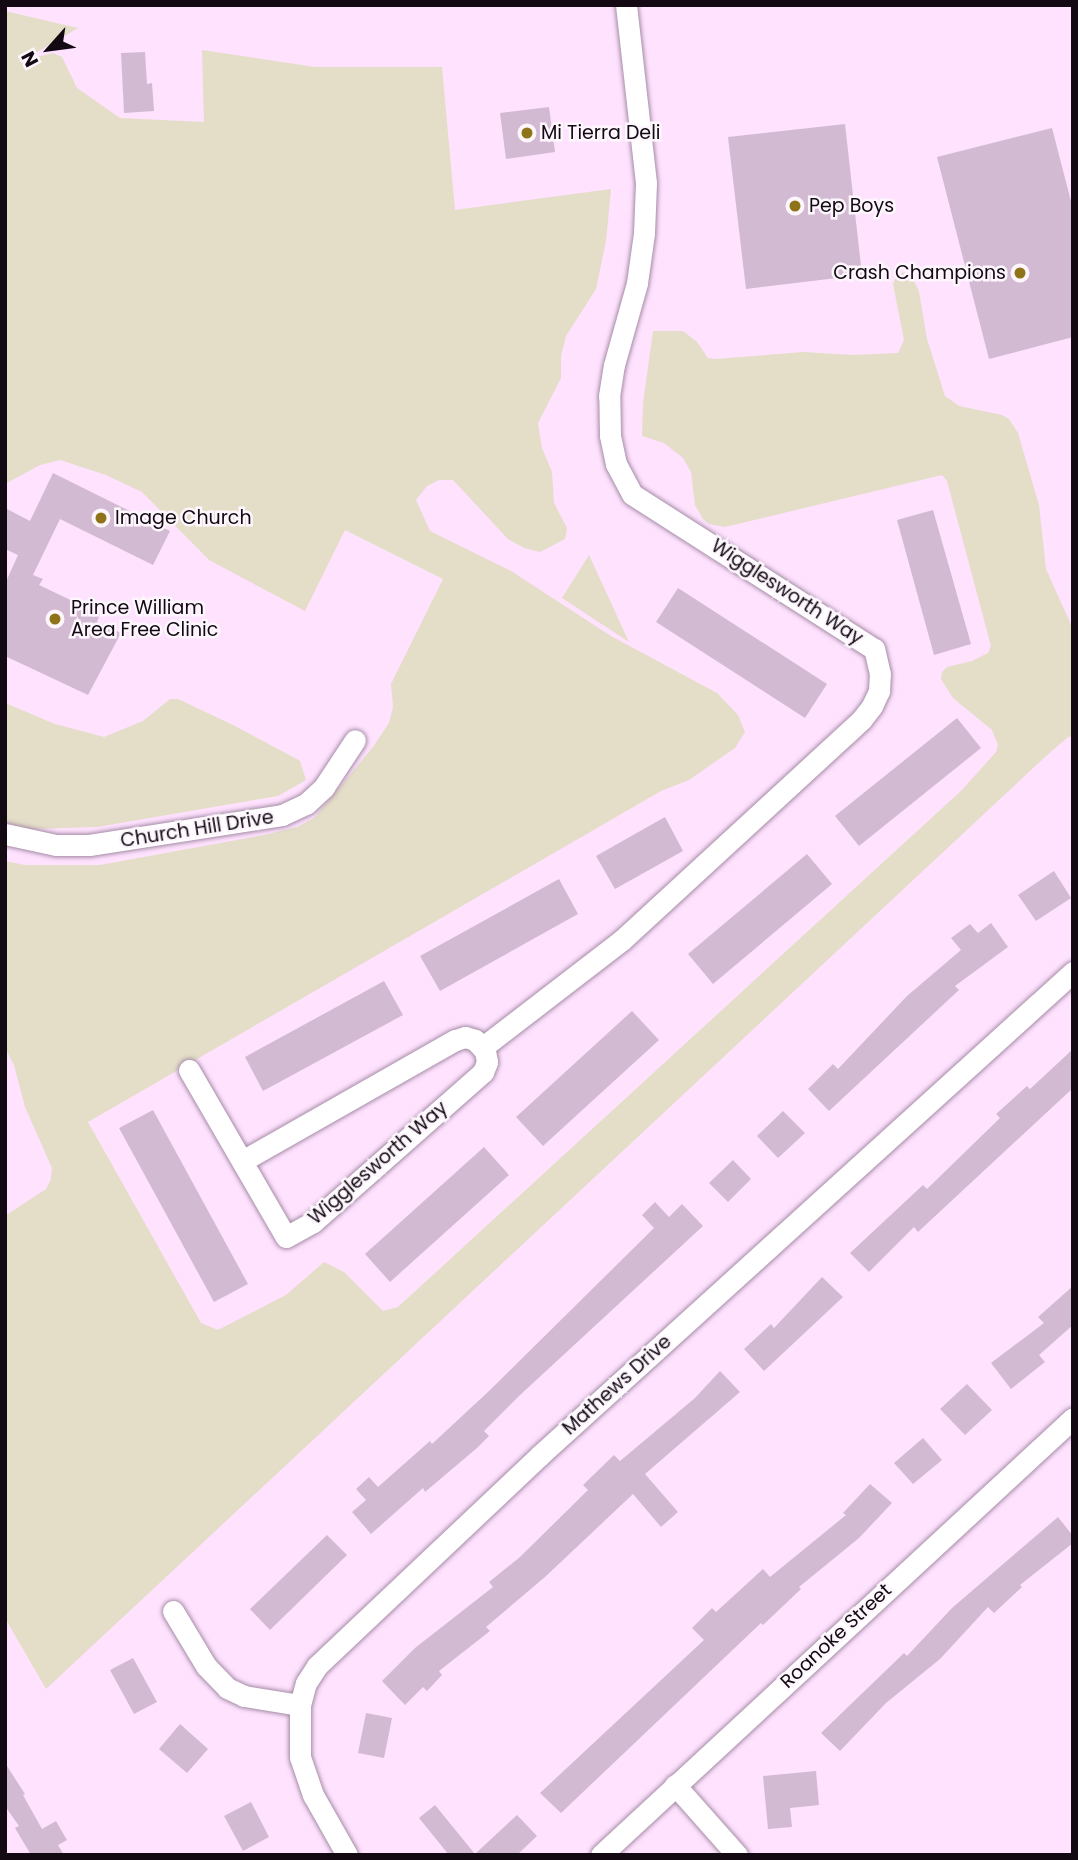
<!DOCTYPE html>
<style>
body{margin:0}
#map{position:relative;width:1078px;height:1860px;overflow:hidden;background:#fee2fe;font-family:Poppins,sans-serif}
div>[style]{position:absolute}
.green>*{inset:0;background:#e4ddc8}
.building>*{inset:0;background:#d3bad3}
.roads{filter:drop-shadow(0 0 2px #a68ca6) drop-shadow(0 0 2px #a68ca6)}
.minor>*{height:21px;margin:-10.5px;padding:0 10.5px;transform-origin:10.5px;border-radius:10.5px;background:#fff}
.dots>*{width:19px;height:19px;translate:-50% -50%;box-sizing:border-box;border:4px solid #fdf7fd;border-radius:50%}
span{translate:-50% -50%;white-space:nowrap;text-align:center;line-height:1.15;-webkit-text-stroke:5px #fdf7fd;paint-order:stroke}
.poi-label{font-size:19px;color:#120913}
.left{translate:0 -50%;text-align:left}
.right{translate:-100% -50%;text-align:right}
.street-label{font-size:19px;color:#120913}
.frame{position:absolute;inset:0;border:7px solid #120913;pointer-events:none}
.north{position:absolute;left:14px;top:14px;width:70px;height:70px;-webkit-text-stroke:5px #fdf7fd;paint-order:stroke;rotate:242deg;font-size:19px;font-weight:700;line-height:28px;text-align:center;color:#120913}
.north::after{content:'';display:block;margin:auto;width:24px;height:32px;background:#120913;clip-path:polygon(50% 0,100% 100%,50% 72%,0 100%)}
</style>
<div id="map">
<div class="green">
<div style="clip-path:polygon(5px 11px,78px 28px,24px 60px,53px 53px,62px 57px,77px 88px,120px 118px,204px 122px,202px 50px,315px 67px,442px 67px,455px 210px,611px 189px,606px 241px,596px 289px,566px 336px,561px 356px,561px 378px,538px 423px,542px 448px,552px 472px,554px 503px,567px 528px,565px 539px,540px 552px,524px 548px,508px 539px,453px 480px,439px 480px,427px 486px,416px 500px,430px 531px,511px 571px,611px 636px,717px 693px,738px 715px,745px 732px,735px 748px,689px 780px,661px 791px,88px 1122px,201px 1323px,218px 1330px,286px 1295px,324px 1262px,344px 1272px,383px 1311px,398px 1307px,962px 790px,996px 752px,998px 745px,992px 730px,953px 698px,941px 679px,942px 672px,947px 667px,972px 661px,988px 653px,991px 646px,947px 481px,942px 475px,725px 527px,709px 524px,703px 519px,695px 505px,691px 472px,683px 458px,664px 443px,642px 436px,643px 403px,653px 331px,683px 331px,697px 342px,708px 358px,715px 359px,804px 352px,852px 355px,898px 353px,904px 340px,893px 284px,896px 277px,904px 272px,911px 275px,919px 291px,927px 339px,945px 396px,959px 406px,1002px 415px,1009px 419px,1018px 433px,1039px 505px,1046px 569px,1073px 629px,1073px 736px,1068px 737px,1045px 757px,46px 1689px,5px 1618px,5px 1216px,46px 1189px,51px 1179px,52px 1168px,25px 1107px,14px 1065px,5px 1048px,5px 861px,25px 865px,100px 865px,264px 835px,297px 827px,314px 818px,373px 747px,389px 723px,393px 707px,391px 684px,443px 579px,345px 530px,305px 611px,209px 560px,142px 492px,106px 475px,60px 460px,40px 465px,5px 484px)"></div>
<div style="clip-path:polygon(589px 555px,629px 642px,562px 598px)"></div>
<div style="clip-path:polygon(170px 699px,178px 699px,233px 725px,291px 756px,300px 761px,306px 780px,278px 796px,97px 827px,32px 829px,5px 823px,5px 703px,55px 724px,104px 737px,143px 721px)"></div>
</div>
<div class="building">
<div style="clip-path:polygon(145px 52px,147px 84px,152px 83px,154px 111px,124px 113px,121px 53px)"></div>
<div style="clip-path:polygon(549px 107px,555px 152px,506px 159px,500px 113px)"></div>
<div style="clip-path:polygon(845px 124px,862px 275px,746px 289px,728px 137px)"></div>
<div style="clip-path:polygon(1052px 128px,1073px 209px,1073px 337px,989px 359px,937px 157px)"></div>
<div style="clip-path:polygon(53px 473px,170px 531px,153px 565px,60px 519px,33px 575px,43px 579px,39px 585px,100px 614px,97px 622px,121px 633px,88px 695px,5px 656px,5px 584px,18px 555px,5px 549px,5px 508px,30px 521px)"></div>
<div style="clip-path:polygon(933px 510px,971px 644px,934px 655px,897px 520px)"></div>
<div style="clip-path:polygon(678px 588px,827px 684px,805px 718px,656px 622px)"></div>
<div style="clip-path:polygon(957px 718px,981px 748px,859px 846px,835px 816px)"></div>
<div style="clip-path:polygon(665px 817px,683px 851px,615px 889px,596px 856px)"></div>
<div style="clip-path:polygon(807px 854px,832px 884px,713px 984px,688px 954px)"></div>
<div style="clip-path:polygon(1054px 871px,1071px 898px,1036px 921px,1018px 895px)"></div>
<div style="clip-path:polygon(559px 879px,578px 914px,440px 991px,420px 956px)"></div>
<div style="clip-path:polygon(991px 923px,1008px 947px,955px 986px,959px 990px,829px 1111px,808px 1089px,833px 1064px,838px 1069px,907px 996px,961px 950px,951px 938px,970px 924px,978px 933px)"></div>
<div style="clip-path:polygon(384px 981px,403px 1015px,263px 1091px,245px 1057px)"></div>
<div style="clip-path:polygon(632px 1011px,659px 1040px,543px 1146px,516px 1117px)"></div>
<div style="clip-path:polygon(1073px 1049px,1073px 1088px,918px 1232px,914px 1227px,869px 1272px,850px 1253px,923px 1185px,927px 1189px,1000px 1118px,996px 1114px,1027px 1086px,1030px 1089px)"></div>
<div style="clip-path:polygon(153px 1110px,248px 1284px,214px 1302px,119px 1128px)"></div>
<div style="clip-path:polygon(783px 1111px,805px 1133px,778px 1158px,757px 1136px)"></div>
<div style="clip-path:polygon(484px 1147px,509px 1175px,390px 1282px,365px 1254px)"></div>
<div style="clip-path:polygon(733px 1160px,751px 1179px,728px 1202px,709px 1183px)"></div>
<div style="clip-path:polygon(655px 1202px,669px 1217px,682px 1204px,703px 1226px,519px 1396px,484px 1431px,489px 1436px,477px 1448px,425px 1492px,423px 1488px,371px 1534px,352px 1512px,366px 1500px,356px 1489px,369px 1477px,378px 1487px,430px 1441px,432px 1444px,489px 1391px,654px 1228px,642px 1215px)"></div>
<div style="clip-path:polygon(822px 1277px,843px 1297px,764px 1371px,744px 1349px,771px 1324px,774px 1328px)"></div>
<div style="clip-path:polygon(1073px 1286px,1073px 1325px,1039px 1355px,1045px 1362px,1011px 1389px,991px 1363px,1044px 1323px,1038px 1317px)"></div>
<div style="clip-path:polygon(720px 1371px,740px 1392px,645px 1474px,678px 1512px,661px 1527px,633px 1494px,545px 1577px,486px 1627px,490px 1631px,439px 1671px,442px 1675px,427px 1691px,423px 1687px,405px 1705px,382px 1681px,415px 1648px,493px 1587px,489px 1582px,520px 1557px,588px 1490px,583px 1485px,614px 1455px,620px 1461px,695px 1398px)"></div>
<div style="clip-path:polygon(967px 1384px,992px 1410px,965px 1435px,940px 1409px)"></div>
<div style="clip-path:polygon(923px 1438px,942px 1460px,913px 1484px,894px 1463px)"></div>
<div style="clip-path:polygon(870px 1484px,892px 1503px,859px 1538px,799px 1587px,801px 1589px,763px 1625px,761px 1623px,561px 1813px,540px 1793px,704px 1640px,692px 1628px,712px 1608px,716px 1612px,763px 1569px,770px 1577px,846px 1515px,843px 1513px)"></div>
<div style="clip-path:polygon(1058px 1517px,1073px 1536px,1073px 1543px,1020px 1585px,1022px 1587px,994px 1613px,988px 1607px,940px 1659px,886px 1703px,840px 1751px,821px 1733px,904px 1653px,907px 1656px,952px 1608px)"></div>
<div style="clip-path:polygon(327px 1535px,347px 1555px,270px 1630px,250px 1609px)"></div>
<div style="clip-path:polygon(133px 1658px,157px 1702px,134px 1714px,110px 1670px)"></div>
<div style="clip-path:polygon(366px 1713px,392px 1718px,384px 1758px,358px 1753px)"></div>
<div style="clip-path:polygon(180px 1724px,208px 1749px,187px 1773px,159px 1749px)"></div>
<div style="clip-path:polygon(5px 1763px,25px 1794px,23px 1795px,42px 1829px,56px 1821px,67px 1840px,58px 1845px,64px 1855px,31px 1855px,15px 1828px,19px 1826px,5px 1806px)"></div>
<div style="clip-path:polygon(816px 1771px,819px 1805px,790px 1808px,792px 1827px,768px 1829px,763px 1776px)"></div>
<div style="clip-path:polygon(251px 1802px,269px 1837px,243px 1851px,224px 1816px)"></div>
<div style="clip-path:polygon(435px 1805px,475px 1854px,517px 1815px,537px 1836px,517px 1855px,449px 1855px,419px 1818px)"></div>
</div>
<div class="roads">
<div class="minor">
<div style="left:5px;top:834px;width:52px;rotate:12.2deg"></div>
<div style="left:56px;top:845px;width:33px"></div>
<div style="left:89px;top:845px;width:195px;rotate:-8.8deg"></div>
<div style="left:282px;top:815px;width:26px;rotate:-25deg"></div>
<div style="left:306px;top:804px;width:25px;rotate:-43deg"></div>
<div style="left:324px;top:787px;width:56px;rotate:-56.6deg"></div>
<div style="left:483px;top:1047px;width:175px;rotate:-37.6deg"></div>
<div style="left:622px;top:940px;width:326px;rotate:-42.6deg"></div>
<div style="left:862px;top:719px;width:16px;rotate:-52deg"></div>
<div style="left:872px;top:706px;width:17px;rotate:-65deg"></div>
<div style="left:879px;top:691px;width:17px;rotate:-87deg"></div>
<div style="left:880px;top:674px;width:26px;rotate:-103deg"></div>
<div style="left:874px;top:649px;width:287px;rotate:-147.4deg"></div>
<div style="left:632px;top:494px;width:34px;rotate:-118deg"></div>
<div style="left:616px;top:464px;width:30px;rotate:-102deg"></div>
<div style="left:610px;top:435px;width:39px;rotate:-91deg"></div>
<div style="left:609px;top:396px;width:31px;rotate:-81deg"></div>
<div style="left:614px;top:365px;width:85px;rotate:-74.3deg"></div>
<div style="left:637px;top:283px;width:50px;rotate:-82deg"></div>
<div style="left:644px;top:233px;width:50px;rotate:-87.7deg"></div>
<div style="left:646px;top:183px;width:179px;rotate:-96.4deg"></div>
<div style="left:189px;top:1070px;width:193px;rotate:59.9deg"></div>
<div style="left:286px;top:1237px;width:31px;rotate:-29deg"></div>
<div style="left:313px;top:1222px;width:227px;rotate:-41.4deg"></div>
<div style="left:483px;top:1072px;width:11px;rotate:-68deg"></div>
<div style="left:487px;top:1062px;width:11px;rotate:-100deg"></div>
<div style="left:485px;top:1051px;width:15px;rotate:-132deg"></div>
<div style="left:475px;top:1040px;width:10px;rotate:-163deg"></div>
<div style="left:465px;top:1037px;width:10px;rotate:163deg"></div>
<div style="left:455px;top:1040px;width:245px;rotate:150.4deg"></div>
<div style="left:173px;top:1611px;width:64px;rotate:59deg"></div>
<div style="left:206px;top:1666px;width:30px;rotate:46deg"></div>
<div style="left:227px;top:1688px;width:19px;rotate:25deg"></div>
<div style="left:244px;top:1696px;width:57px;rotate:9.1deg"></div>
<div style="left:675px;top:1785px;width:94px;rotate:48.5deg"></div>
<div style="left:347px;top:1855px;width:69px;rotate:-119.5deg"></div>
<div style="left:313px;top:1795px;width:40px;rotate:-108.9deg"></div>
<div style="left:300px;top:1757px;width:52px;rotate:-90deg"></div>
<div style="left:300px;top:1705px;width:23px;rotate:-75deg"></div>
<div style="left:306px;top:1683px;width:20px;rotate:-57deg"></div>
<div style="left:317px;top:1666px;width:306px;rotate:-43.4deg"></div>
<div style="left:539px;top:1456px;width:721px;rotate:-42.19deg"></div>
<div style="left:601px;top:1855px;width:643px;rotate:-42.79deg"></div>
</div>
</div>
<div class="dots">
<div style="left:527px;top:133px;background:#8e7318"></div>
<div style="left:795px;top:206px;background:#8e7318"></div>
<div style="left:1020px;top:273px;background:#8e7318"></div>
<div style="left:101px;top:518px;background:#8e7318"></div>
<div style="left:55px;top:619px;background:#8e7318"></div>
</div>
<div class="poi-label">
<span class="left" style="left:541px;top:133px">Mi Tierra Deli</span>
<span class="left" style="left:809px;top:206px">Pep Boys</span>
<span class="right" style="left:1006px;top:273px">Crash Champions</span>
<span class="left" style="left:115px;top:518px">Image Church</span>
<span class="left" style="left:71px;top:619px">Prince William<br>Area Free Clinic</span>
</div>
<div class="street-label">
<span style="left:787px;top:592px;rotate:33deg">Wigglesworth Way</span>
<span style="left:197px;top:829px;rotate:-9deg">Church Hill Drive</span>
<span style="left:378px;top:1163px;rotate:-41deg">Wigglesworth Way</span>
<span style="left:617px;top:1385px;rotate:-42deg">Mathews Drive</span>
<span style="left:836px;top:1636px;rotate:-43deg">Roanoke Street</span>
</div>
<div class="frame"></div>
<div class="north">N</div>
</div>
